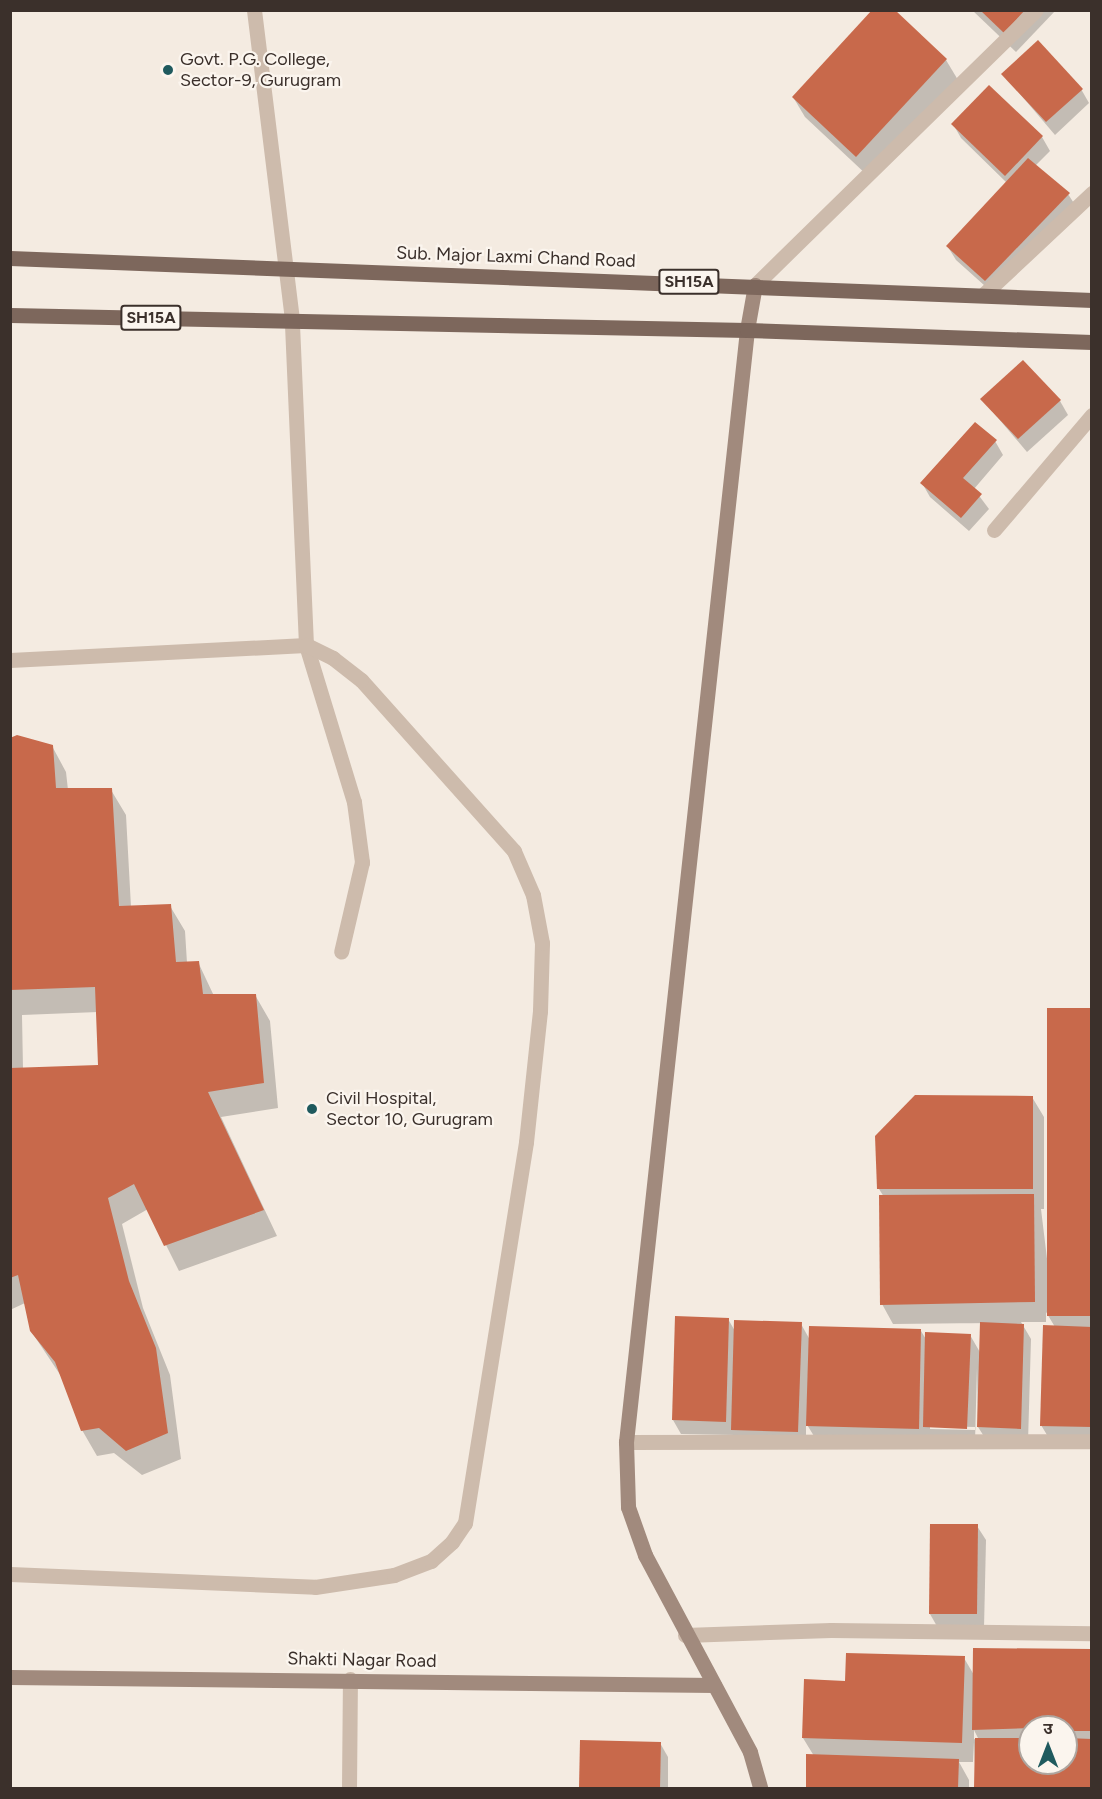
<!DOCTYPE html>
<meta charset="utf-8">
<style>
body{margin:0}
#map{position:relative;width:1102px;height:1799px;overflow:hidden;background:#f4ebe1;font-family:Figtree,"Noto Sans Devanagari",sans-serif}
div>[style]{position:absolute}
.shadow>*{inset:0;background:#0003}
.building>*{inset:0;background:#c8694b}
.lane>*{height:15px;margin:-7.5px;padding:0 7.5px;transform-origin:7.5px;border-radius:7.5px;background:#cdbbac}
.street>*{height:15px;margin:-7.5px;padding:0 7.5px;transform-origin:7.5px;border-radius:7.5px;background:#cdbbac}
.secondary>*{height:15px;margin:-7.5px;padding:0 7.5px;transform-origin:7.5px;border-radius:7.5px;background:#a18a7d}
.primary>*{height:15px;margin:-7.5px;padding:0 7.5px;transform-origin:7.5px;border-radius:7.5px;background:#7d675c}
.dots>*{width:16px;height:16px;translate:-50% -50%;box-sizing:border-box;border:3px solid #fbf5ee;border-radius:50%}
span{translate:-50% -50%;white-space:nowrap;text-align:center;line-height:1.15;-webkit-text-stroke:4.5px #fbf5ee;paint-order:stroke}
.shield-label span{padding:2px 4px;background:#fbf5ee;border:2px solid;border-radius:4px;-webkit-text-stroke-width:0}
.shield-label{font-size:16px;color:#3b302b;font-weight:700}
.poi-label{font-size:18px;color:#3b302b}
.left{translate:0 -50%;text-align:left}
.street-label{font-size:18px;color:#3b302b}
.frame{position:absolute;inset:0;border:12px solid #3b302b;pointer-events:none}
.north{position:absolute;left:1018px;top:1715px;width:60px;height:60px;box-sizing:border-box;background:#fbf5ee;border:2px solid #aea6a0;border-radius:50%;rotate:0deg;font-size:16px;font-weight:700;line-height:24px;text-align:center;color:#3b302b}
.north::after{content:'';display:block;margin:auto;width:21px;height:27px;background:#1f5a5e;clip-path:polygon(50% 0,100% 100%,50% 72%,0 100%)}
</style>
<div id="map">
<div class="shadow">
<div style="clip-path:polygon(972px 10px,1056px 10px,1016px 52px)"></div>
<div style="clip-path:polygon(946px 60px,958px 80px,868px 176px,805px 117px,793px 97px)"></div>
<div style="clip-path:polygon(1003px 74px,1081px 89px,1089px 103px,1055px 135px)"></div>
<div style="clip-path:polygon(989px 87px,1042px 137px,1050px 151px,1035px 166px,1068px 194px,1077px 208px,994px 294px,956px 260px,948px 247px,1007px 183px,961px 138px,953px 124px)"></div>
<div style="clip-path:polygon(982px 399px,1060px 401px,1068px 415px,1027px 452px)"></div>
<div style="clip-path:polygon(995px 441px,1003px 455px,974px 489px,989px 509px,969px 531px,930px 497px,922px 483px)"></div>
<div style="clip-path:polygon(evenodd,10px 739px,52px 746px,66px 772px,68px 790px,111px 790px,126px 815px,131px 907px,170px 906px,185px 931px,187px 963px,198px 962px,214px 996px,255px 995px,270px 1021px,278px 1108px,221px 1117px,277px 1236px,179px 1271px,148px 1209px,122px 1224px,143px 1308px,170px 1375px,181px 1459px,142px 1475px,114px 1453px,97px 1456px,82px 1430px,61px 1376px,31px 1331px,25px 1303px,10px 1310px,10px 739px,98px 1012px,99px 1066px,23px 1069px,22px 1015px,98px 1012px)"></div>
<div style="clip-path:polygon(evenodd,1092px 1010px,1092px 1447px,1053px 1445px,1041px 1425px,1055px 1327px,1046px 1312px,1046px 1322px,1021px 1322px,1031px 1339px,1028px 1442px,987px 1441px,978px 1427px,977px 1368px,975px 1442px,930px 1436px,930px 1449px,820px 1446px,806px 1423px,806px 1446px,735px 1435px,681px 1434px,673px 1420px,728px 1319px,735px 1331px,801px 1324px,810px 1340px,921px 1331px,927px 1341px,970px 1335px,981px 1354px,982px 1323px,893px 1324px,882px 1304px,884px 1197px,879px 1189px,1032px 1097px,1044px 1117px,1044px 1209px,1041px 1209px,1048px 1267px,1092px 1010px,930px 1426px,975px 1427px,975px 1430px,930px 1429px,930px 1426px)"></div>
<div style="clip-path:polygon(977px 1526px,986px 1540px,984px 1628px,938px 1628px,930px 1614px)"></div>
<div style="clip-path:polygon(evenodd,1092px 1650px,1092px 1788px,976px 1788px,974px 1742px,973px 1762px,959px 1762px,969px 1780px,969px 1788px,807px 1788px,808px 1756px,814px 1756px,803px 1738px,846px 1682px,964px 1658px,974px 1675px,1092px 1650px,1030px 1727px,1066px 1727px,1066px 1763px,1030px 1763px,1030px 1727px,1092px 1650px,974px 1730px,979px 1740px,974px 1739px,974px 1730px)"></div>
<div style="clip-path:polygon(581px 1742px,660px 1743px,668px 1757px,668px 1788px,580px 1788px)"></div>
</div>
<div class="building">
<div style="clip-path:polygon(872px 10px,895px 10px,947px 59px,856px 157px,792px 97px)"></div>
<div style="clip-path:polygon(980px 10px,1025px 10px,1004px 33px)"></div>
<div style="clip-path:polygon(1038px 40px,1083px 89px,1046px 122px,1001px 74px)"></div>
<div style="clip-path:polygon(989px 85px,1043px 136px,1005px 176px,951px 124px)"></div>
<div style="clip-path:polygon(1028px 158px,1070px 193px,985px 281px,946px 246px)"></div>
<div style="clip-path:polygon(1023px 360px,1061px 400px,1018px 439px,980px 399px)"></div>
<div style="clip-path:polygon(975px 422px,997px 440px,963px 478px,982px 494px,961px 518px,920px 483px)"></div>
<div style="clip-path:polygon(17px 735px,53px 745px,56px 788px,112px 788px,119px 906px,171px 904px,176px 962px,199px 961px,203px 994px,256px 994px,264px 1083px,208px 1092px,264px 1210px,164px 1246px,134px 1184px,108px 1198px,129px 1281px,156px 1348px,168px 1433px,126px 1451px,99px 1428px,81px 1431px,55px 1362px,30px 1331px,18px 1275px,10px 1278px,10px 1068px,98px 1065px,95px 987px,10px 990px,10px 738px)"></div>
<div style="clip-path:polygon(1047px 1008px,1092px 1008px,1092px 1316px,1047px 1316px)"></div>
<div style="clip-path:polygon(915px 1095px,1033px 1096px,1033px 1189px,877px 1189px,875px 1136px)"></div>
<div style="clip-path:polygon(1034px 1194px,1035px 1302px,880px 1305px,879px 1195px)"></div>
<div style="clip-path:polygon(675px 1316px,729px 1318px,726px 1422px,672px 1420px)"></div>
<div style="clip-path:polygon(734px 1320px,802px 1322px,798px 1432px,731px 1430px)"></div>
<div style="clip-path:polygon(980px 1322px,1024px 1324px,1021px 1429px,977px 1427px)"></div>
<div style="clip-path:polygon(1043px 1325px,1092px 1327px,1092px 1427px,1040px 1426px)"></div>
<div style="clip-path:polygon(809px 1326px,921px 1329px,919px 1429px,806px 1426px)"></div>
<div style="clip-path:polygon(925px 1332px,971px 1334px,967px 1429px,923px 1427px)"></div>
<div style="clip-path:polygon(930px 1524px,978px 1524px,977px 1614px,929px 1614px)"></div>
<div style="clip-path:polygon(973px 1648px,1092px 1649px,1092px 1731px,1066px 1731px,1066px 1727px,972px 1730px)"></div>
<div style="clip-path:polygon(846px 1653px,965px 1656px,962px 1743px,802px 1738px,804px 1679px,845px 1681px)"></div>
<div style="clip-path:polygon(975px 1738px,1030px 1738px,1030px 1763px,1066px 1763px,1066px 1738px,1092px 1739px,1092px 1788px,974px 1788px)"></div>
<div style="clip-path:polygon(580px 1740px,661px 1742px,660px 1788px,579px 1788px)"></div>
<div style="clip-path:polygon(806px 1754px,959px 1759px,958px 1788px,806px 1788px)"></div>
</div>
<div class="lane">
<div style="left:306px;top:645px;width:164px;rotate:73deg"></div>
<div style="left:354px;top:802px;width:61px;rotate:82.4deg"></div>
<div style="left:362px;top:862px;width:92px;rotate:103.1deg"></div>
<div style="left:10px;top:660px;width:296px;rotate:-2.9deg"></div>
<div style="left:306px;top:645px;width:324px;rotate:-92.5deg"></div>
<div style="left:10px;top:1574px;width:305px;rotate:2.4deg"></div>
<div style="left:315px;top:1587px;width:80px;rotate:-8.6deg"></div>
<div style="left:394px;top:1575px;width:40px;rotate:-21deg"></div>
<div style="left:431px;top:1561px;width:28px;rotate:-42deg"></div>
<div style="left:452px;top:1542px;width:23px;rotate:-56deg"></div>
<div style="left:465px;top:1523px;width:386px;rotate:-80.9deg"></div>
<div style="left:526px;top:1142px;width:132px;rotate:-83.9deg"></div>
<div style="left:540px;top:1011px;width:68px;rotate:-88.3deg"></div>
<div style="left:542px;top:943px;width:49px;rotate:-100.6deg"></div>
<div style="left:533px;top:895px;width:48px;rotate:-113.4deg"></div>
<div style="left:514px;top:851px;width:229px;rotate:-131.8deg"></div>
<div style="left:361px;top:680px;width:36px;rotate:-142deg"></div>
<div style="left:333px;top:658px;width:30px;rotate:-154deg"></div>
</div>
<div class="street">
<div style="left:254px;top:10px;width:313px;rotate:83deg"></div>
<div style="left:755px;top:285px;width:393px;rotate:-44.4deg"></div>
<div style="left:984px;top:294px;width:148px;rotate:-43.1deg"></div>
<div style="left:994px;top:530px;width:151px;rotate:-49.6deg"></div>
<div style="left:626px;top:1442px;width:466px;rotate:-0.1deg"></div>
<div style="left:685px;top:1635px;width:146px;rotate:-2deg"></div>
<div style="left:831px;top:1630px;width:261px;rotate:0.7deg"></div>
<div style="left:349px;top:1788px;width:109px;rotate:-89.5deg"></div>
</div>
<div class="secondary">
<div style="left:755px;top:285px;width:46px;rotate:100.1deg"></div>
<div style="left:747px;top:330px;width:1119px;rotate:96.21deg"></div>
<div style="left:626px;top:1442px;width:65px;rotate:88.2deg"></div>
<div style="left:628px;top:1507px;width:51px;rotate:70.5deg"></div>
<div style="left:645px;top:1555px;width:223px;rotate:61.9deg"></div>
<div style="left:750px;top:1752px;width:37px;rotate:74deg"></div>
<div style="left:10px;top:1677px;width:704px;rotate:0.65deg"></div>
</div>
<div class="primary">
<div style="left:10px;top:258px;width:1083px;rotate:2.22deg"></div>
<div style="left:10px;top:315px;width:737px;rotate:1.17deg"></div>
<div style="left:747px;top:330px;width:345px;rotate:2deg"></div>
</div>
<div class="dots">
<div style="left:168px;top:70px;background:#1f5a5e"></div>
<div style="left:312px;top:1109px;background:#1f5a5e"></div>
</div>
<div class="shield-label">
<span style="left:689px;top:282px">SH15A</span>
<span style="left:151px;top:318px">SH15A</span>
</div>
<div class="poi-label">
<span class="left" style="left:180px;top:70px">Govt. P.G. College,<br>Sector-9, Gurugram</span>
<span class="left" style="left:326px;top:1109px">Civil Hospital,<br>Sector 10, Gurugram</span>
</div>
<div class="street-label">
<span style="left:516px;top:257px;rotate:2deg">Sub. Major Laxmi Chand Road</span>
<span style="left:362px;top:1660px;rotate:1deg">Shakti Nagar Road</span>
</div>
<div class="frame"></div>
<div class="north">उ</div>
</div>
